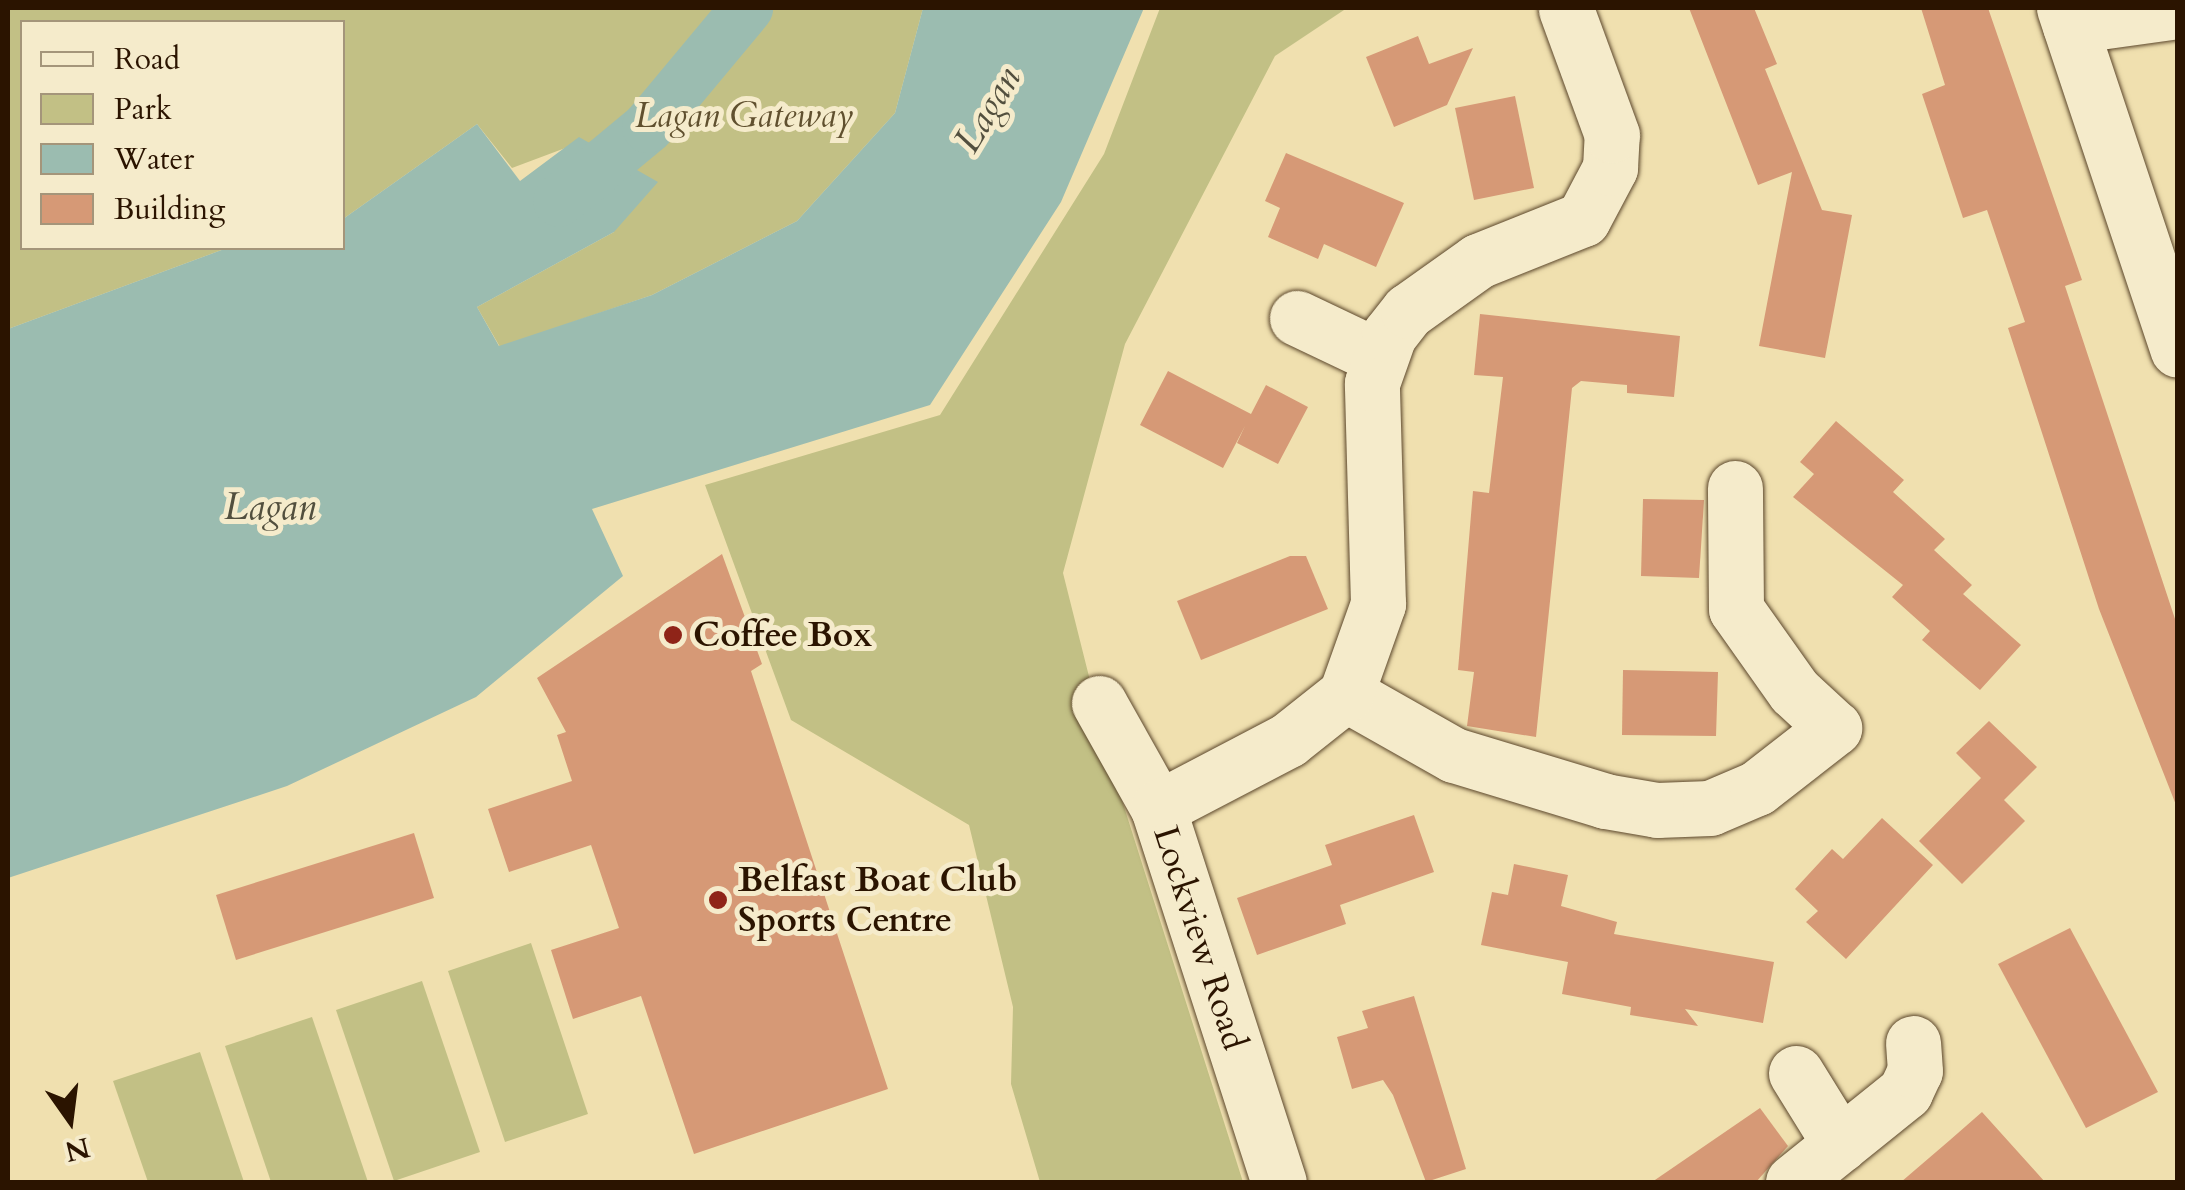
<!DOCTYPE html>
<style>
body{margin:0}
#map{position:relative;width:2185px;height:1190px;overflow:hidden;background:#f0e0af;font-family:Cardo,serif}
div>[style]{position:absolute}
.green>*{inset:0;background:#c2c085}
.water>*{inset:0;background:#9bbcb0}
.canal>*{height:52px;margin:-26px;padding:0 26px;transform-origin:26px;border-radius:26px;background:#9bbcb0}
.building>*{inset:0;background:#d69976}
.roads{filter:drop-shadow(0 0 2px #5c472c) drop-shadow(0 0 2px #5c472c)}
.minor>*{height:55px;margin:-27.5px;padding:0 27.5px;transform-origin:27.5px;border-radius:27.5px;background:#f5ebcb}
.dots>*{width:28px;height:28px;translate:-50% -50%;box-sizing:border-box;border:5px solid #f5ebcb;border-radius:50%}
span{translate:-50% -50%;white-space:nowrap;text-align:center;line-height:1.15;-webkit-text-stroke:10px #f5ebcb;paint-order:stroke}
.park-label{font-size:35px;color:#60502f;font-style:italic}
.poi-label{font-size:35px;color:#2b1400;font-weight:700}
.left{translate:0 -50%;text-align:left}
.street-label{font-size:35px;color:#2b1400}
.water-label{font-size:38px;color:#524f3e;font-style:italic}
.frame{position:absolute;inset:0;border:10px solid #2b1400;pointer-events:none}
.legend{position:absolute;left:20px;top:20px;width:325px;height:230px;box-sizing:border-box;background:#f5ebcb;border:2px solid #a4957a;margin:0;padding:12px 18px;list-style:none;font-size:30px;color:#2b1400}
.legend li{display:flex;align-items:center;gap:20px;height:50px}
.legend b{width:50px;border:2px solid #a4957a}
.north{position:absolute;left:20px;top:1070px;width:100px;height:100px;-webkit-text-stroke:8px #f5ebcb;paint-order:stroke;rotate:166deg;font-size:28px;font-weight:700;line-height:40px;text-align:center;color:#2b1400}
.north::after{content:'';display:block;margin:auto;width:35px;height:45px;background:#2b1400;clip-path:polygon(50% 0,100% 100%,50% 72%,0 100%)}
</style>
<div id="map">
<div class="green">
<div style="clip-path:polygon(8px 8px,923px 8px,895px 113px,797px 221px,652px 295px,500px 347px,477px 307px,614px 232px,576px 144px,512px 168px,477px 124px,343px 219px,342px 22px,22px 22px,22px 248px,227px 248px,8px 329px)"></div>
<div style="clip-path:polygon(1160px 8px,1347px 8px,1275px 56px,1125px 344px,1063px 573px,1113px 772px,1243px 1182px,1040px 1182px,1011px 1084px,1013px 1007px,969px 825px,791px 720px,705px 485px,940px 415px,1104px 154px)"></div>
<div style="clip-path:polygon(531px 943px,588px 1114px,505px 1142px,448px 971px)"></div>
<div style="clip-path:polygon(422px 981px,480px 1152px,394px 1181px,336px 1010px)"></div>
<div style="clip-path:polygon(312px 1017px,368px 1182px,271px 1182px,225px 1046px)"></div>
<div style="clip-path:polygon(200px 1052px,244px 1182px,148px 1182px,113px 1081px)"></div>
</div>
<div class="water">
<div style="clip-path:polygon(923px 8px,1144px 8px,1061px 202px,930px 405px,592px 509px,623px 576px,476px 697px,287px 786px,8px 878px,8px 329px,227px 248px,342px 248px,343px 219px,477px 124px,520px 181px,579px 137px,658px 182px,614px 232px,477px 307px,499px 346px,652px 295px,797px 221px,895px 113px)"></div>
</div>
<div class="canal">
<div style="left:559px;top:201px;width:116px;rotate:-39.7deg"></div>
<div style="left:648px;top:127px;width:155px;rotate:-50.2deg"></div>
</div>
<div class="building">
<div style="clip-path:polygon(1689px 8px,1754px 8px,1777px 64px,1765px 69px,1822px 210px,1852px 215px,1825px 358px,1759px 346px,1792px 172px,1758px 185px)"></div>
<div style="clip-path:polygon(1921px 8px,1988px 8px,2082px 280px,2065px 286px,2178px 628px,2178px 810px,2099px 609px,2008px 328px,2025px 322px,1987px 210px,1963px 218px,1922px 94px,1945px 85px)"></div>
<div style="clip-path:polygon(1418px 36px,1429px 64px,1473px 48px,1447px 105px,1394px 127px,1366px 57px)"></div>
<div style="clip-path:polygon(1515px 96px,1534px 188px,1474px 200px,1455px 108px)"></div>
<div style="clip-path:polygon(1286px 153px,1404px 203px,1376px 267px,1324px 244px,1318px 259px,1268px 237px,1280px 208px,1265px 201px)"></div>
<div style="clip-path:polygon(1480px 314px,1680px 336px,1674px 397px,1627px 393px,1627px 385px,1581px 381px,1572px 388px,1536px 737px,1467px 726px,1474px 672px,1458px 670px,1473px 491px,1489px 493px,1503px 377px,1474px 375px)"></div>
<div style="clip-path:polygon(1168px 371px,1251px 414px,1266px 385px,1308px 407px,1278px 464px,1237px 443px,1245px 426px,1223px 468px,1140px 425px)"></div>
<div style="clip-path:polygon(1836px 421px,1904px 480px,1893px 492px,1945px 539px,1934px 550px,1972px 585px,1963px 594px,2021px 645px,1980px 690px,1922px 640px,1930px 631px,1892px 597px,1903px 585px,1793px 497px,1814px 474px,1800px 462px)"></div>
<div style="clip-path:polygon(1643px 499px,1704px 500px,1699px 578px,1641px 576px)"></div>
<div style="clip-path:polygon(722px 554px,762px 664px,751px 671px,888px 1089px,694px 1154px,641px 996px,573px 1019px,551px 950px,619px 928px,591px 845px,509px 872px,488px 809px,572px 781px,557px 735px,566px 732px,537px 678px)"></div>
<div style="clip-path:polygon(1290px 556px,1306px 556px,1328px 609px,1201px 660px,1177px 601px)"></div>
<div style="clip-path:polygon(1623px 670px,1718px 672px,1716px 736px,1622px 735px)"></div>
<div style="clip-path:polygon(1989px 721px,2037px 767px,2004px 800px,2025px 821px,1962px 884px,1919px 841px,1981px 778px,1956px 753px)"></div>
<div style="clip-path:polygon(1414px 815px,1434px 872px,1340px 905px,1346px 924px,1257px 955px,1237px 898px,1332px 865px,1325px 845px)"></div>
<div style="clip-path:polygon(1882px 818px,1933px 865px,1846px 959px,1806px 922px,1818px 911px,1795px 889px,1832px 849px,1843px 859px)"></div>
<div style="clip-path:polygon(414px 833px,434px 898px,236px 960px,216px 895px)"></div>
<div style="clip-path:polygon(1514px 864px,1568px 875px,1561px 906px,1617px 922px,1614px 934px,1774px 962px,1763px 1023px,1685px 1009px,1698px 1026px,1630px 1015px,1631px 1007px,1562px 994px,1568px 962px,1481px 945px,1492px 892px,1508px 895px)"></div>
<div style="clip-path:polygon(2070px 928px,2158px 1092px,2086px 1128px,1998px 964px)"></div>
<div style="clip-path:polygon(1414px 996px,1466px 1169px,1426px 1182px,1393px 1095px,1383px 1080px,1352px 1089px,1337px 1037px,1368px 1028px,1362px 1011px)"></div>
<div style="clip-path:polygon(1760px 1108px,1788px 1146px,1756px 1182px,1652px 1182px)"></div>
<div style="clip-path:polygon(1982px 1112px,2045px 1182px,1901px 1182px,1950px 1140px)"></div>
</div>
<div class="roads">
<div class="minor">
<div style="left:2064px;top:8px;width:360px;rotate:71.6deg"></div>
<div style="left:2070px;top:26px;width:109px;rotate:-7.9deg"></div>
<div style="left:1297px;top:318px;width:91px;rotate:25.4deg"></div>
<div style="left:1346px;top:694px;width:124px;rotate:29.5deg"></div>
<div style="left:1454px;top:755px;width:158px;rotate:16.9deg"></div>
<div style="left:1605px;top:801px;width:53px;rotate:9.8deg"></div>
<div style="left:1657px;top:810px;width:53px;rotate:-2.2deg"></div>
<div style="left:1710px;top:808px;width:51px;rotate:-23.1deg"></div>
<div style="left:1757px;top:788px;width:98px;rotate:-37.9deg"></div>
<div style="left:1834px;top:728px;width:54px;rotate:-137.2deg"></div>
<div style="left:1794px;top:691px;width:100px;rotate:-125.3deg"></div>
<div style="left:1736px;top:609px;width:121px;rotate:-90.5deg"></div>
<div style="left:1099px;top:703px;width:120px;rotate:60.7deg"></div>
<div style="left:1158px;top:808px;width:393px;rotate:72.1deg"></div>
<div style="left:1158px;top:808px;width:147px;rotate:-27.6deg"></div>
<div style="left:1288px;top:740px;width:74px;rotate:-38.4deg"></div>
<div style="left:1346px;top:694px;width:96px;rotate:-70.4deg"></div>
<div style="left:1378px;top:604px;width:221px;rotate:-91.6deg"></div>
<div style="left:1372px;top:383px;width:51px;rotate:-70.5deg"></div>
<div style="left:1389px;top:335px;width:31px;rotate:-52deg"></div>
<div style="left:1408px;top:311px;width:86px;rotate:-35.5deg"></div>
<div style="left:1478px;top:261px;width:113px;rotate:-21.8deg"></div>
<div style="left:1583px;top:219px;width:58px;rotate:-62.1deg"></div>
<div style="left:1610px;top:168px;width:33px;rotate:-87deg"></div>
<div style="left:1612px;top:135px;width:134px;rotate:-110.1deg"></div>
<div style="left:1796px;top:1073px;width:84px;rotate:58.2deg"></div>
<div style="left:1793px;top:1182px;width:144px;rotate:-38.8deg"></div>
<div style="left:1905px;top:1092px;width:23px;rotate:-65deg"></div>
<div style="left:1915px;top:1071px;width:28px;rotate:-94deg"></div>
</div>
</div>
<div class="dots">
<div style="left:673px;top:635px;background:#8f2418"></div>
<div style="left:718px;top:900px;background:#8f2418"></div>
</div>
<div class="park-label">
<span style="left:744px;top:116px">Lagan Gateway</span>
</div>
<div class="poi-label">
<span class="left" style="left:693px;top:635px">Coffee Box</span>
<span class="left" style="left:738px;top:900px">Belfast Boat Club<br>Sports Centre</span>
</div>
<div class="street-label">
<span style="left:1200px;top:938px;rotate:72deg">Lockview Road</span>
</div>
<div class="water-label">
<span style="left:988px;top:110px;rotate:-59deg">Lagan</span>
<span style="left:270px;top:508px">Lagan</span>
</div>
<div class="frame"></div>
<ul class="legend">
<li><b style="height:12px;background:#f5ebcb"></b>Road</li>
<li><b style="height:28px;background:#c2c085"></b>Park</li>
<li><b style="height:28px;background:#9bbcb0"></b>Water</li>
<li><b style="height:28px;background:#d69976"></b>Building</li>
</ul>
<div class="north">N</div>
</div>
